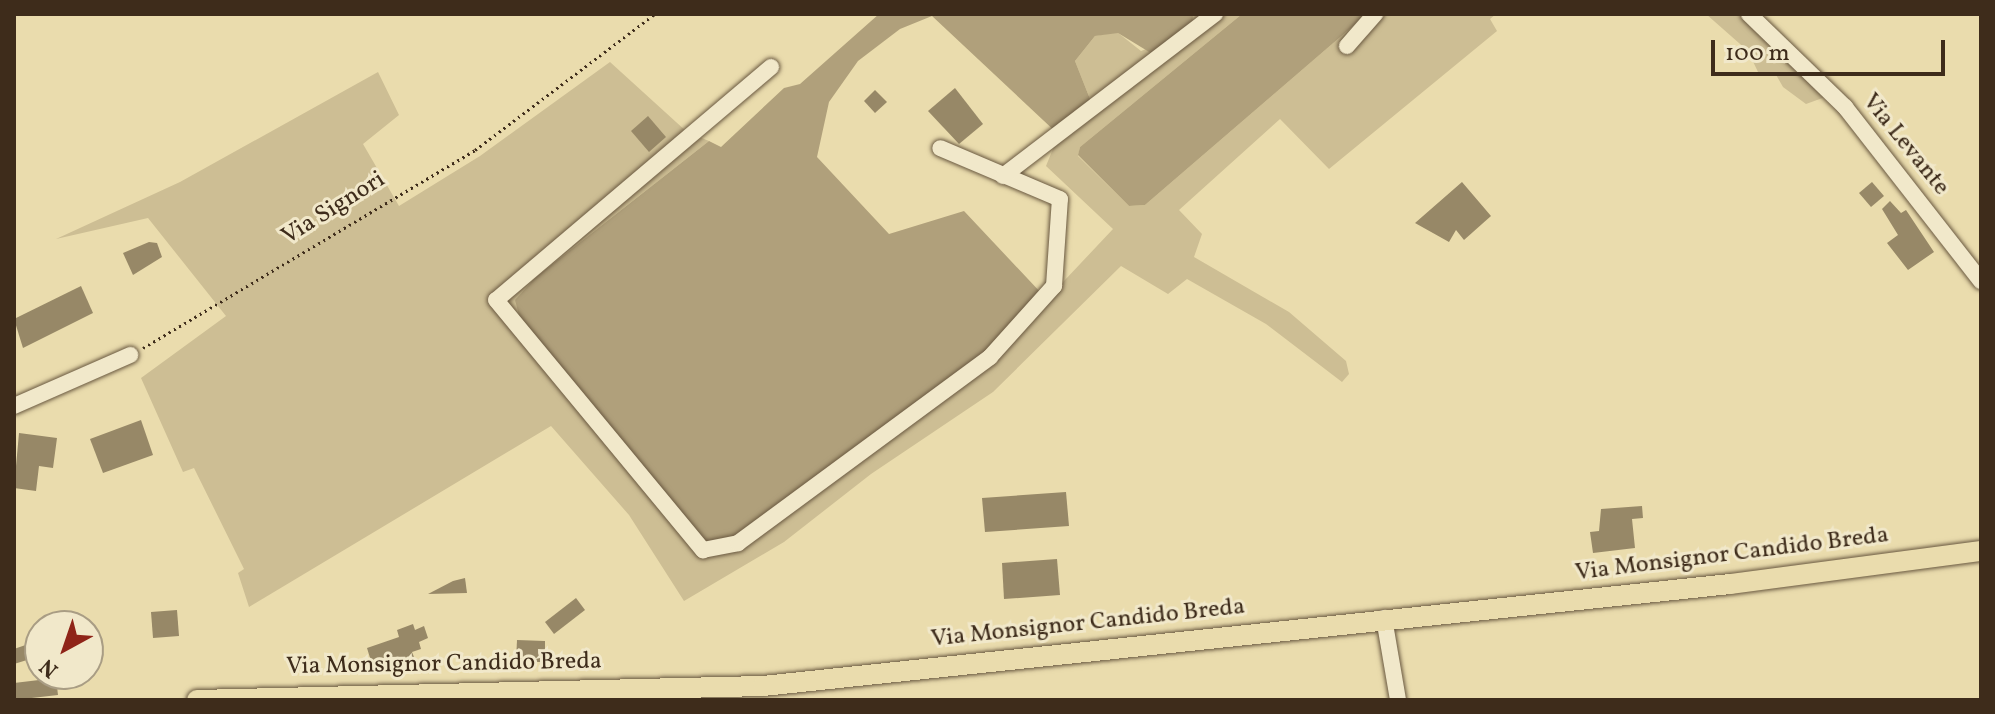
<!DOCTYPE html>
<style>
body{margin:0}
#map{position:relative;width:1995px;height:714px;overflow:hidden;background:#eadcad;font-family:Vollkorn,serif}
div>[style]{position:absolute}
.green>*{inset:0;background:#cdbe94}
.water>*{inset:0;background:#b0a07b}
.building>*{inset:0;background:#978867}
.path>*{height:3px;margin-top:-1.5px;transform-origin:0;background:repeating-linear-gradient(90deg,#3e2c1b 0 2px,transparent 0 6px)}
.roads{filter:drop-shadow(0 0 2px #695840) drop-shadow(0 0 2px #695840)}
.minor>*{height:16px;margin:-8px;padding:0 8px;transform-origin:8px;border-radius:8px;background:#f1e8ca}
.major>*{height:20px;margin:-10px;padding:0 10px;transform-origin:10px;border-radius:10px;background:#eadcad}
span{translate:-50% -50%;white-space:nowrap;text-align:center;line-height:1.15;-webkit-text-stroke:6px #f1e8ca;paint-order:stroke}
.street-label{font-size:24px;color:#3e2c1b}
.frame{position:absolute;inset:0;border:16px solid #3e2c1b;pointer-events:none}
.north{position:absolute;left:24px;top:610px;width:80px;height:80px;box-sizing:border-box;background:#f1e8ca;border:2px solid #a99d84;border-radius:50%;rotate:220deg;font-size:22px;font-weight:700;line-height:32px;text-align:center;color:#3e2c1b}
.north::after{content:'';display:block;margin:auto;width:28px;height:36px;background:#8f2418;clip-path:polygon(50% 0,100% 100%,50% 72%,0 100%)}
.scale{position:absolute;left:1711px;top:40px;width:234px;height:36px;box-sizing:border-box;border:4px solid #3e2c1b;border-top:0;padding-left:10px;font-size:24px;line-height:28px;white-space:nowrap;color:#3e2c1b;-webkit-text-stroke:6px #f1e8ca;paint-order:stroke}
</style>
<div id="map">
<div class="green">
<div style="clip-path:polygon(1193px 14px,1242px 14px,1080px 147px,1078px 156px,1129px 206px,1145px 205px,1367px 14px,1496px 14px,1490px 19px,1497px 31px,1329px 169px,1280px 119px,1179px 210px,1202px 234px,1194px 257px,1289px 312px,1346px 361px,1349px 374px,1342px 382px,1266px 324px,1187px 279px,1168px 294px,1121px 266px,993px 392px,871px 474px,784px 542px,684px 601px,629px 515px,551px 426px,249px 607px,238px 573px,244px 569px,194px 468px,183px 472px,141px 378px,226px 316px,148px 218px,56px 239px,180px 182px,378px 72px,399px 115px,363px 144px,399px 206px,480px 156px,610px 62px,687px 132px,709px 141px,536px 277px,515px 301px,1048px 298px,1113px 229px,1046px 166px,1059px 134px,1090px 99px,1075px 61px,1095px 36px,1117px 32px,1141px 51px,1191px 32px)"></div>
<div style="clip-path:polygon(1706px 14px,1742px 14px,1828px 96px,1806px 104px,1783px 87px,1775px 73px,1758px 72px,1748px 51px)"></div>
</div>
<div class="water">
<div style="clip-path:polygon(879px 14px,1193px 14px,1192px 32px,1159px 58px,1118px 33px,1095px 36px,1075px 61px,1090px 99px,1088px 109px,1059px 135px,932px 16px,900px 29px,858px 61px,829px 102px,817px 157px,889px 234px,964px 211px,1042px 294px,1014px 328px,944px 386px,739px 538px,710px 544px,697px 535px,520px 319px,515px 300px,536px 277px,709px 141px,721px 147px,784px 88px,800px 84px)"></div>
<div style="clip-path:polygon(1242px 14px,1367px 14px,1145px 205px,1129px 206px,1078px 155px,1080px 147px)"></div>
</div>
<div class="building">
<div style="clip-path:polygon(955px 88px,983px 124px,959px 144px,928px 111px)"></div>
<div style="clip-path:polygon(875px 90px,887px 102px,875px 113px,864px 101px)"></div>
<div style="clip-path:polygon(648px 116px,666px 137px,649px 152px,631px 131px)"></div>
<div style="clip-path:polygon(1462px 182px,1491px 216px,1464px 240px,1456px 230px,1449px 242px,1415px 223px)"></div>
<div style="clip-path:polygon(1872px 182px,1884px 196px,1871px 207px,1859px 193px)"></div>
<div style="clip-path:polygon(1890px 201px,1901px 213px,1906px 210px,1934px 252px,1908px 270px,1887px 243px,1898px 235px,1882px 209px)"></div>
<div style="clip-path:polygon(149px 242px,157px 243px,162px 257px,133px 275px,123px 253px)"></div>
<div style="clip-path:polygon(81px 286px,93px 313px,23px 348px,14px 319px)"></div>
<div style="clip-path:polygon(141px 420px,153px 455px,103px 473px,90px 439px)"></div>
<div style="clip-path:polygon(19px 433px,57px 438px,53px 468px,39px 466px,36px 491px,14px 488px)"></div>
<div style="clip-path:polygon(1066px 492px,1069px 526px,985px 532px,982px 498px)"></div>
<div style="clip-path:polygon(1642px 506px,1643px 518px,1632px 519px,1635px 548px,1593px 553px,1590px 532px,1599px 531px,1601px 509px)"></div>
<div style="clip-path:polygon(1057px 559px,1060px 595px,1004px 599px,1002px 563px)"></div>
<div style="clip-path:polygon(465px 578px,467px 593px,428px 594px,453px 581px)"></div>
<div style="clip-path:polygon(576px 598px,585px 610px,554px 634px,545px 622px)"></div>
<div style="clip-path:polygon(177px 610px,179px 636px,153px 638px,151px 612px)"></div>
<div style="clip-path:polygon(413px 624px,415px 630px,424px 626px,428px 638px,419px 642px,421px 649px,412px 652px,414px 657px,374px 671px,367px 648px,399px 637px,397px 630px)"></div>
<div style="clip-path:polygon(40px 640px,40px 656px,14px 664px,14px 649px)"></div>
<div style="clip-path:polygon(517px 640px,545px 641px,545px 662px,516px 662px)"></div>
<div style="clip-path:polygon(56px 678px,58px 695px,14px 700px,14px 683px)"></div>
</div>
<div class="path">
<div style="left:143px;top:348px;width:387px;rotate:-30.8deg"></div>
<div style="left:475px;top:150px;width:226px;rotate:-37.1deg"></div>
</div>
<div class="roads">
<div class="minor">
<div style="left:1749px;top:14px;width:134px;rotate:44.1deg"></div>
<div style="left:1845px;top:107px;width:221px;rotate:52deg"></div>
<div style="left:1347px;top:46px;width:43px;rotate:-48.8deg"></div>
<div style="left:771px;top:67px;width:360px;rotate:139.7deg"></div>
<div style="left:496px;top:300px;width:325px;rotate:50.4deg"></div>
<div style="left:703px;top:550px;width:36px;rotate:-11deg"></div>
<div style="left:738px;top:543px;width:313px;rotate:-36.4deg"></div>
<div style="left:990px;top:357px;width:96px;rotate:-48deg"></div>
<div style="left:1054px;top:286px;width:87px;rotate:-86.1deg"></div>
<div style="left:1060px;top:199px;width:130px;rotate:-157deg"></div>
<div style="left:1003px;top:176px;width:267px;rotate:-37.4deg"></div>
<div style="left:14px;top:406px;width:127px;rotate:-23.7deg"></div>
<div style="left:1384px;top:618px;width:83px;rotate:80.3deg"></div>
</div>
<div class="major">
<div style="left:197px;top:700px;width:566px;rotate:-1.42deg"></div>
<div style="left:763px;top:686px;width:972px;rotate:-6.02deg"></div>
<div style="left:1730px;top:584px;width:253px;rotate:-7.5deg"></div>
</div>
</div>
<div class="street-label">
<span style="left:1905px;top:145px;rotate:51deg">Via Levante</span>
<span style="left:334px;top:209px;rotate:-32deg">Via Signori</span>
<span style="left:1732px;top:555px;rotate:-7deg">Via Monsignor Candido Breda</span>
<span style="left:1088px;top:624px;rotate:-6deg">Via Monsignor Candido Breda</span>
<span style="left:444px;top:665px;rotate:-1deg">Via Monsignor Candido Breda</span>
</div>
<div class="frame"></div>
<div class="north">N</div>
<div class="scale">100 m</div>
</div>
